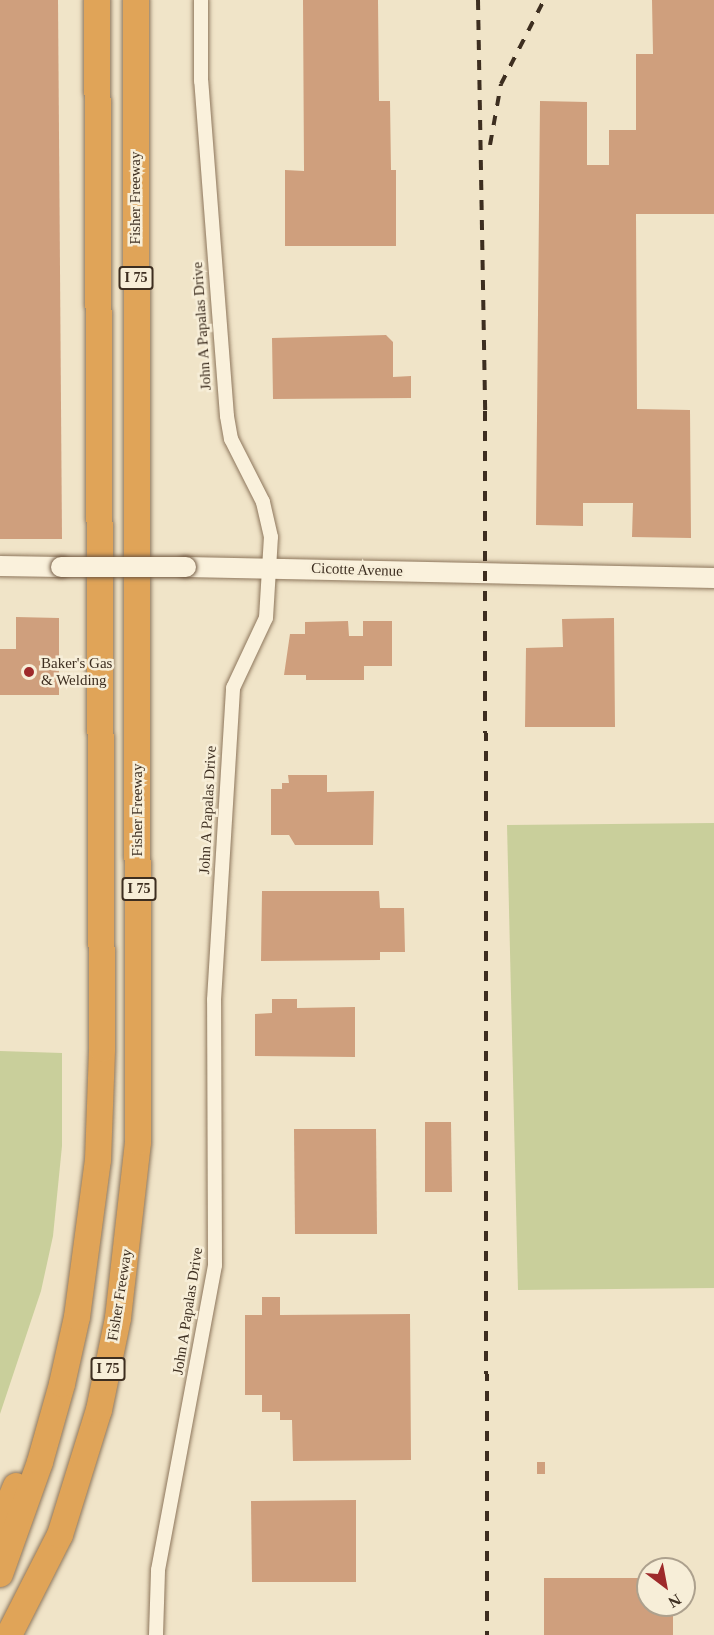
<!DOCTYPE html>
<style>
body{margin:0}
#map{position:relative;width:714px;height:1635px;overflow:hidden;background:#f0e4c8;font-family:"Times New Roman",serif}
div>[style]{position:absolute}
.green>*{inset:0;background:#c9cf9b}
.building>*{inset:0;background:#cf9f7d}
.roads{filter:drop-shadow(0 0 2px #8d765c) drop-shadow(0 0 2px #8d765c)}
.street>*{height:14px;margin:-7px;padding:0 7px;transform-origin:7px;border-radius:7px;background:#faf1dc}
.secondary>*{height:20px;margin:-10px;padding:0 10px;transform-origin:10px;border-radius:10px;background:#faf1dc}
.highway>*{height:26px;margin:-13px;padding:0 13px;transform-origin:13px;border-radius:13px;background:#e0a458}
.rail>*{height:4px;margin-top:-2px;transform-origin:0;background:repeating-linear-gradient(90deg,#3d2e20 0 10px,transparent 0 20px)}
.bridges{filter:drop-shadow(0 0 2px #6f573f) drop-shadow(0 0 2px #6f573f)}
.secondary-bridge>*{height:20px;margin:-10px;padding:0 10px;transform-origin:10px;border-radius:10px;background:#faf1dc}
.dots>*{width:16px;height:16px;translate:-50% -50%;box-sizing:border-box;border:3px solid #f7eed8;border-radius:50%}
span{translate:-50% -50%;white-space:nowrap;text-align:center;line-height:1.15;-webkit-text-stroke:5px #f7eed8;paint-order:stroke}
.shield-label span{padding:2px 4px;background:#f7eed8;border:2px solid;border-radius:4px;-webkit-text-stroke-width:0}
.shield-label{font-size:14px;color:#3d2e20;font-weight:700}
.street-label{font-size:15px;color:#3d2e20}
.poi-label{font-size:15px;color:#3d2e20}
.left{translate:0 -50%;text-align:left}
.north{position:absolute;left:636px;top:1557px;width:60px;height:60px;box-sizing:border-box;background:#f7eed8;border:2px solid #ada18e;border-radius:50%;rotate:148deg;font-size:16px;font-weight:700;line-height:24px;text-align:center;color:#3d2e20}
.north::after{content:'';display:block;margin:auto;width:21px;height:27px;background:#9e2a2b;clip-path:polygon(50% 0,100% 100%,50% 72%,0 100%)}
</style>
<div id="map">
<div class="green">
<div style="clip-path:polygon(714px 823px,714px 1288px,518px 1290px,507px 825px)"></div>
<div style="clip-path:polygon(0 1051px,62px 1053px,62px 1146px,53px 1236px,41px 1291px,0 1414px)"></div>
</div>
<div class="building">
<div style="clip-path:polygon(0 0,58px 0,62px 539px,0 539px)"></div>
<div style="clip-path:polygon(303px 0,378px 0,379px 101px,390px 101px,391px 170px,396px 170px,396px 246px,285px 246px,285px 170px,304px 171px)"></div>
<div style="clip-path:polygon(652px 0,714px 0,714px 214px,636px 214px,637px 409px,690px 410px,691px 538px,632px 537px,633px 503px,583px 503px,583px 526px,536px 525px,540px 101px,587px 102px,587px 165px,609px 165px,609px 130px,636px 130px,636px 54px,653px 54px)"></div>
<div style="clip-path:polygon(386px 335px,393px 342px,393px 377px,411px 376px,411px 398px,273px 399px,272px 338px)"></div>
<div style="clip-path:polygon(16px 617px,59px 618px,59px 695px,0 695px,0 649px,16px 649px)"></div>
<div style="clip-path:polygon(614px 618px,615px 727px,525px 727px,526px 648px,563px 647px,562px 619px)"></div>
<div style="clip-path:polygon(348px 621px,349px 636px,363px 636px,363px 621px,392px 621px,392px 666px,364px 666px,364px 680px,306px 680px,306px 675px,284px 675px,290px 634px,305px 634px,305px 622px)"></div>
<div style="clip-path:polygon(288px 775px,327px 775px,327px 792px,374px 791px,373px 845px,295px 845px,289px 835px,271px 835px,271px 789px,282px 789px,282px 783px,289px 783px)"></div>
<div style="clip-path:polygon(262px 891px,379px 891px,380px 908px,404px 908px,405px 952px,380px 952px,380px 960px,261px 961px)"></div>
<div style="clip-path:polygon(272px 999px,297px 999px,297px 1008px,355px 1007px,355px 1057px,255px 1056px,255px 1014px,272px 1013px)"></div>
<div style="clip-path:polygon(425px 1122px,451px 1122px,452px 1192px,425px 1192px)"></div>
<div style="clip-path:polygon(294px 1129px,376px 1129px,377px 1234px,295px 1234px)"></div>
<div style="clip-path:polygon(262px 1297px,280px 1297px,280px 1315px,410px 1314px,411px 1460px,293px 1461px,292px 1420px,280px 1420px,280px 1412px,262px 1412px,262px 1395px,245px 1395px,245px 1315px,262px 1315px)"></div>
<div style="clip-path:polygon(537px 1462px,545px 1462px,545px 1474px,537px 1474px)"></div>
<div style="clip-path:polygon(356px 1500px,356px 1582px,252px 1582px,251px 1501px)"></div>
<div style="clip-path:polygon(544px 1578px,648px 1578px,648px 1605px,673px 1605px,673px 1635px,544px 1635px)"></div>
</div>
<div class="roads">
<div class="street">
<div style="left:156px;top:1635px;width:65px;rotate:-88.2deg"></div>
<div style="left:158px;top:1570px;width:310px;rotate:-79.4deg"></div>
<div style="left:215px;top:1265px;width:265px;rotate:-90.2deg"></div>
<div style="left:214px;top:1000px;width:313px;rotate:-86.5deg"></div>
<div style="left:233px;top:688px;width:77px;rotate:-64.8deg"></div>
<div style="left:266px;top:618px;width:81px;rotate:-86.5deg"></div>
<div style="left:271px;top:537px;width:36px;rotate:-103deg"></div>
<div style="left:263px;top:502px;width:71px;rotate:-116.9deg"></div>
<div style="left:231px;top:439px;width:23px;rotate:-100deg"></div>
<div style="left:227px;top:416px;width:336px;rotate:-94.4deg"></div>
<div style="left:201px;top:81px;width:81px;rotate:-90deg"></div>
</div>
<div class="secondary">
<div style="left:0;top:566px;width:61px;rotate:0.9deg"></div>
<div style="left:186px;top:567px;width:528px;rotate:1.19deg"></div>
</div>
<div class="highway">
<div style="left:0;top:1525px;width:42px;rotate:-67.7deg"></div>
<div style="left:0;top:1574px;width:119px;rotate:-70.3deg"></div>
<div style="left:40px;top:1462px;width:81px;rotate:-74.2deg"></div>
<div style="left:62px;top:1384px;width:69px;rotate:-77.4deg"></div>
<div style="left:77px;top:1317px;width:158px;rotate:-82.4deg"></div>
<div style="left:98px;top:1160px;width:111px;rotate:-87.9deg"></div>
<div style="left:102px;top:1049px;width:1049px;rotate:-90.27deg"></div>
<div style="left:9px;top:1635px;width:112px;rotate:-63deg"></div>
<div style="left:60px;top:1535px;width:131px;rotate:-72.7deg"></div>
<div style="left:99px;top:1410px;width:94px;rotate:-78.3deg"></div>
<div style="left:118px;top:1318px;width:177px;rotate:-83.5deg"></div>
<div style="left:138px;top:1142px;width:1142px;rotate:-90.1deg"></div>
</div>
</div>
<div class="rail">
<div style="left:478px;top:0;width:411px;rotate:89deg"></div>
<div style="left:485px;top:411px;width:1224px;rotate:89.91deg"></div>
<div style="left:490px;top:145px;width:62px;rotate:-79.8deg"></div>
<div style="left:501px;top:84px;width:94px;rotate:-62.9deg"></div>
</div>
<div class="bridges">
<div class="secondary-bridge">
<div style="left:61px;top:567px;width:125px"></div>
</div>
</div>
<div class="dots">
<div style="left:29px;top:672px;background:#9e2a2b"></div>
</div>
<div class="shield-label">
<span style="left:136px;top:278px">I 75</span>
<span style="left:139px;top:889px">I 75</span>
<span style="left:108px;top:1369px">I 75</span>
</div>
<div class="street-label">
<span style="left:136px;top:198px;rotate:-90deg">Fisher Freeway</span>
<span style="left:202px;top:326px;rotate:-94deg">John A Papalas Drive</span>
<span style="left:357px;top:570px;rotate:2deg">Cicotte Avenue</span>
<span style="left:138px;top:810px;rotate:-90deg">Fisher Freeway</span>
<span style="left:208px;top:810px;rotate:-87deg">John A Papalas Drive</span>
<span style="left:120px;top:1295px;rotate:-81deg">Fisher Freeway</span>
<span style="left:188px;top:1311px;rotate:-81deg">John A Papalas Drive</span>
</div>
<div class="poi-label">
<span class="left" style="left:41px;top:672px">Baker's Gas<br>&amp; Welding</span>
</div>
<div class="north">N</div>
</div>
